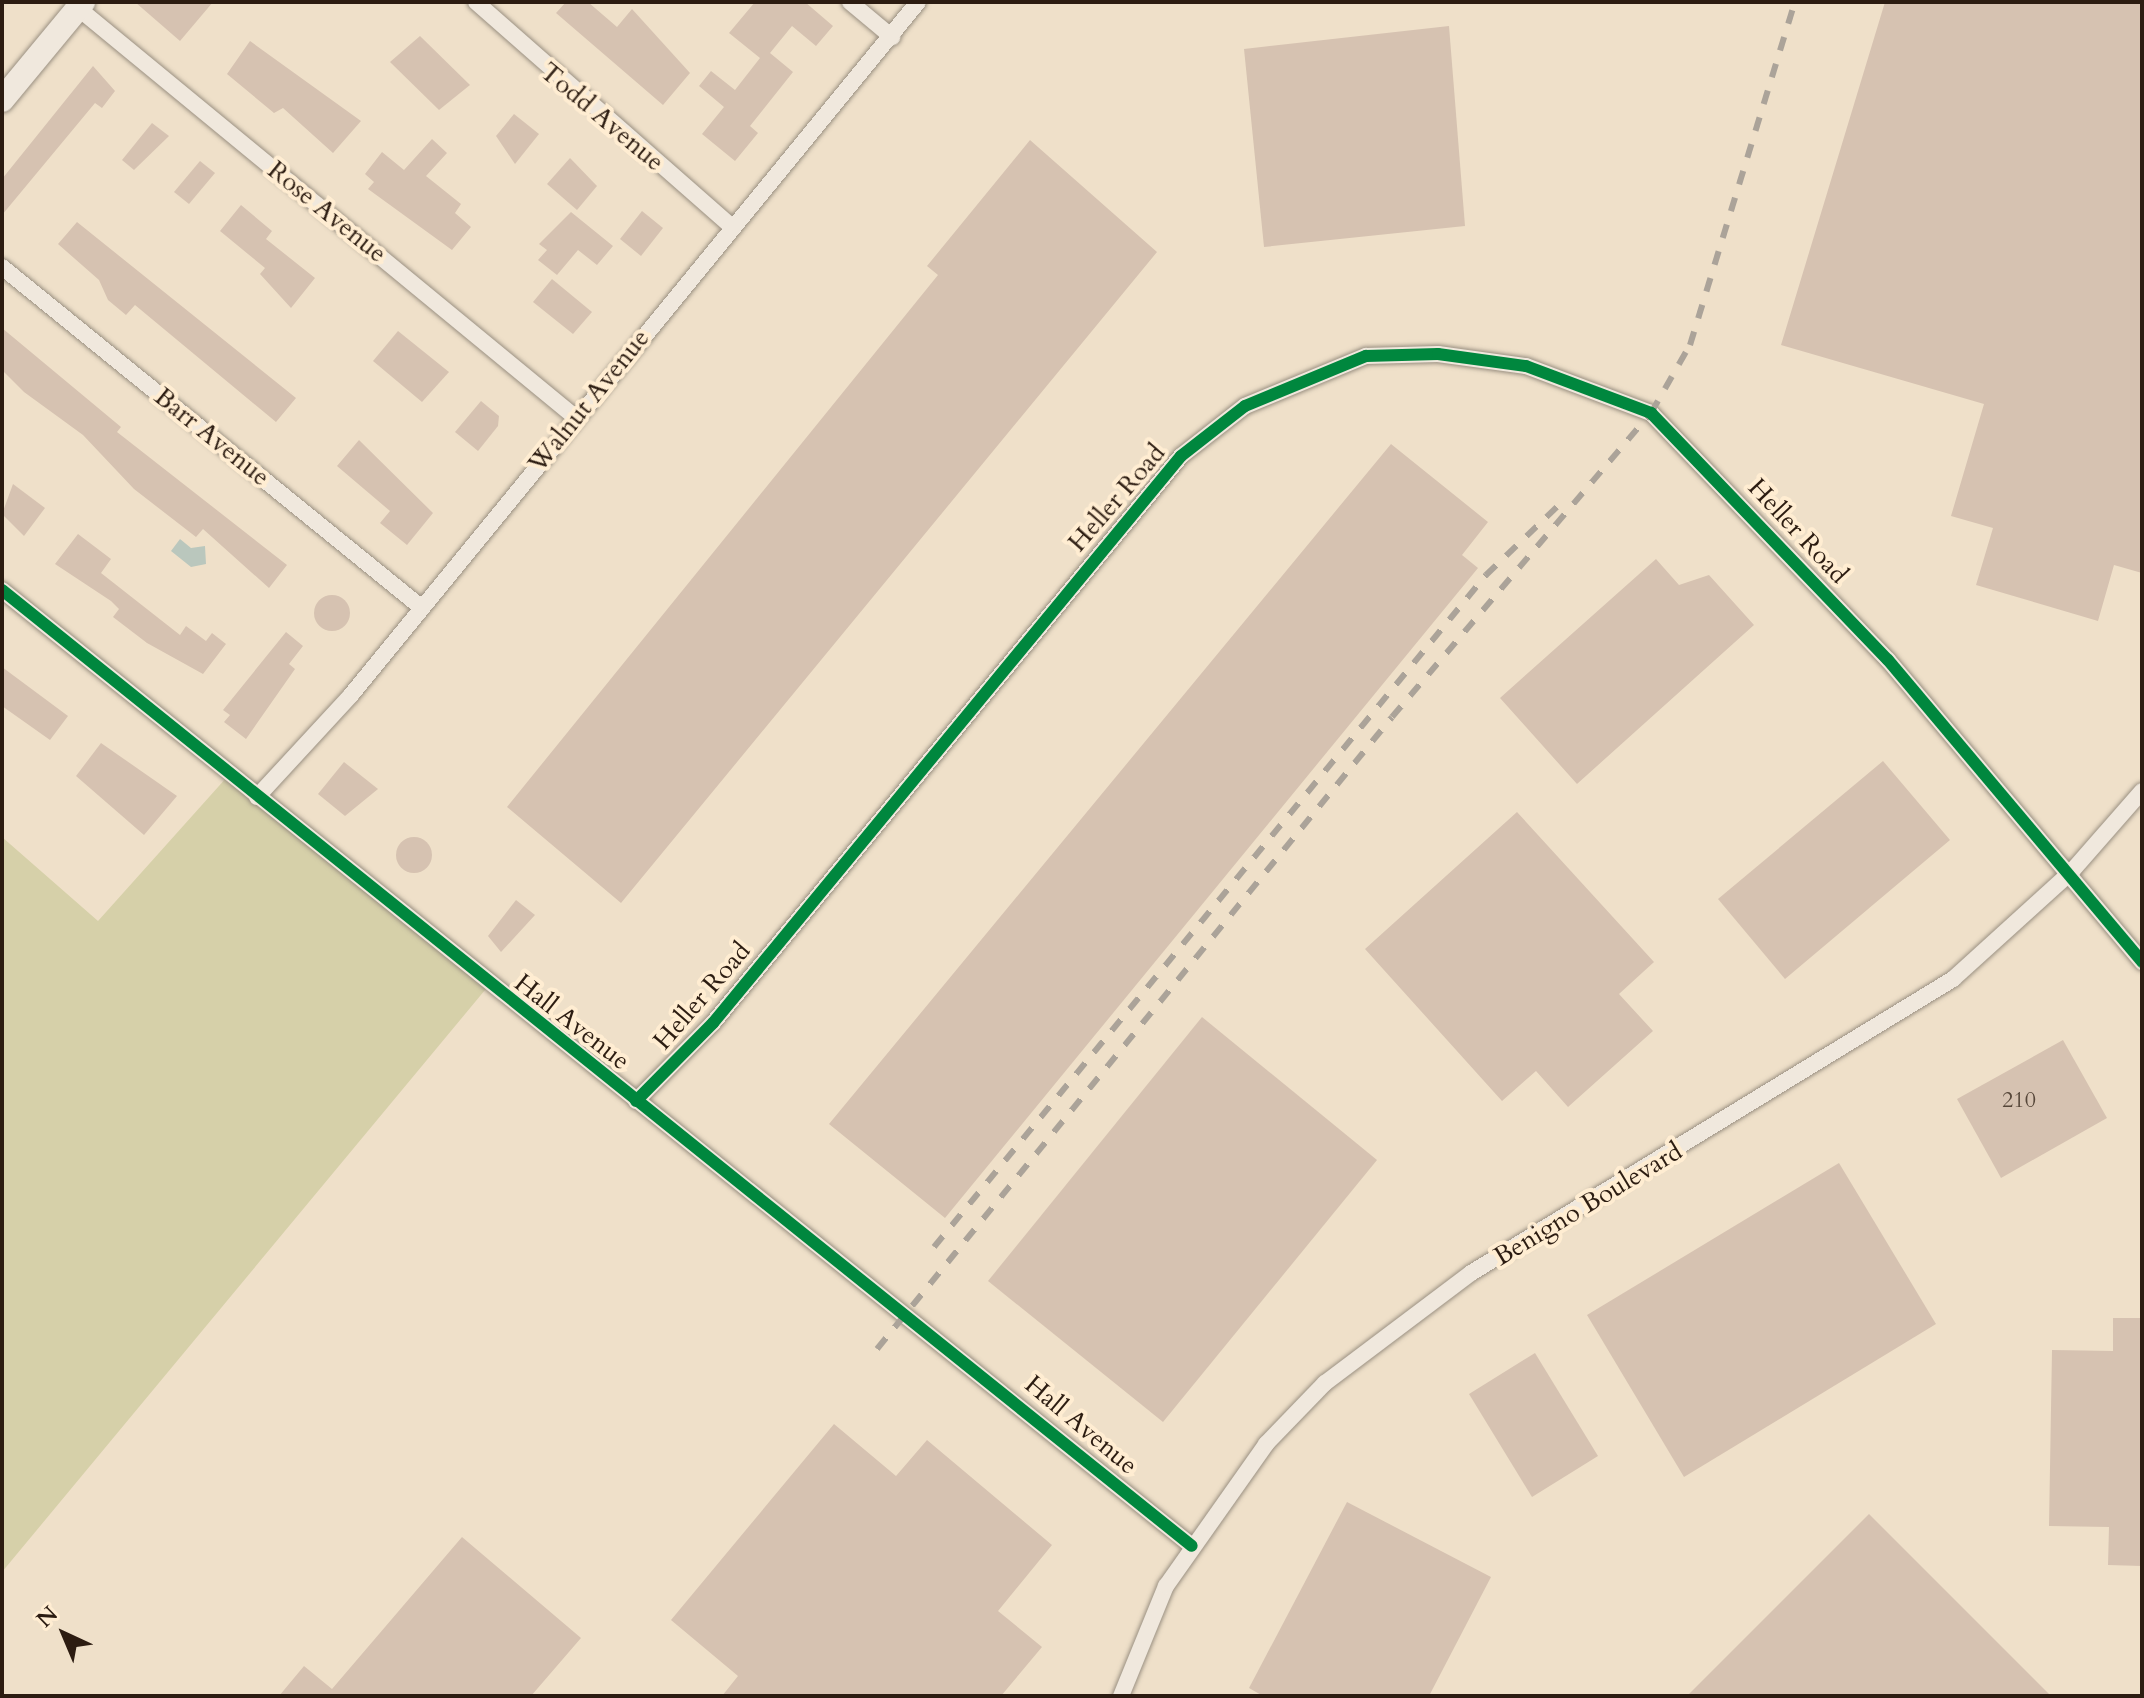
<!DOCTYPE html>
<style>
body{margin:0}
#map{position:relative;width:2144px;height:1698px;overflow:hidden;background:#efe0c9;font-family:Cardo,serif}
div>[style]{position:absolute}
.green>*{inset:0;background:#d6d0a9}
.water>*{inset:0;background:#bac7bd}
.building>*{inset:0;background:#d6c2b1}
.round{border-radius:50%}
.roads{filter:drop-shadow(0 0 2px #9a9082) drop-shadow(0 0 2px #9a9082)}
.minor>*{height:16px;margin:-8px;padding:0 8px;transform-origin:8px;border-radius:8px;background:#f0e8dd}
.secondary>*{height:24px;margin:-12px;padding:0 12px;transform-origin:12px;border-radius:12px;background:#f0e8dd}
.rail>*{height:6px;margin-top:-3px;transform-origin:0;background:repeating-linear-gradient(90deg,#aba399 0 14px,transparent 0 28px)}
.cycleway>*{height:12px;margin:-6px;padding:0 6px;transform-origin:6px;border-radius:6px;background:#00873e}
span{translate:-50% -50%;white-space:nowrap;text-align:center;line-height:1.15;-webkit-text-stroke:8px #ffedd2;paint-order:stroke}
.number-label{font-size:22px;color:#564639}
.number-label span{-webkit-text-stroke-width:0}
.street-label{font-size:26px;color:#2c1c11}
.frame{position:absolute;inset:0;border:4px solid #2c1c11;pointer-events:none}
.north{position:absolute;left:24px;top:1594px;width:80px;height:80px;-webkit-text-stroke:6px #ffedd2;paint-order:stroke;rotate:316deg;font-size:22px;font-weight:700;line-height:32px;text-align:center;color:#2c1c11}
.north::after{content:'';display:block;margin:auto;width:28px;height:36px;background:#2c1c11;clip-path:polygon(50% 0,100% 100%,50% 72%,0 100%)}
</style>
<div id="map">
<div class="green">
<div style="clip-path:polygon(227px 777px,490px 984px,2px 1572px,2px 837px,98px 921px)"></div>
</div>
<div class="water">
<div style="clip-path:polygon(180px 539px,191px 548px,205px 546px,206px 564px,191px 567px,171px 551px)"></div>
</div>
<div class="building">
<div style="clip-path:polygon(135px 2px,213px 2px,180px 41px)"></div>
<div style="clip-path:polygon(566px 2px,588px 2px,617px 27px,632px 9px,690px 73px,663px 105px,556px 13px)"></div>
<div style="clip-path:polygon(755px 2px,805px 2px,833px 26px,816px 46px,792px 26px,770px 53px,793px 72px,750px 126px,758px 133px,735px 161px,702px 134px,724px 107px,699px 86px,711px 71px,735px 90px,760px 58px,729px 33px)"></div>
<div style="clip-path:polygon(1885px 2px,2142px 2px,2142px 573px,2114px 565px,2098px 621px,1976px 585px,1993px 528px,1951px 516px,1984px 404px,1781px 345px)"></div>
<div style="clip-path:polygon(1449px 26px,1465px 226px,1264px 247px,1244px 49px)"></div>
<div style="clip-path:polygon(420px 36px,470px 85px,439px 110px,390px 62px)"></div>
<div style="clip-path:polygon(250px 41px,361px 121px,333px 153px,283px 108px,274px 113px,227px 74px)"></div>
<div style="clip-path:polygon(93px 66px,115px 91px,102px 108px,95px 103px,2px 215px,2px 179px)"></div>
<div style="clip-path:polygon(514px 114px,539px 134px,515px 164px,496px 136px)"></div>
<div style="clip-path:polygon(152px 123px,169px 136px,134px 170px,122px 160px)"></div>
<div style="clip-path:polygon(432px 139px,447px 153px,426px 176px,461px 204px,455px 213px,471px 227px,452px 250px,368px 189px,374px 182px,365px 174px,382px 152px,404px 170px)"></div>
<div style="clip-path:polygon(1030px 140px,1157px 252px,621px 903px,507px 807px,938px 275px,927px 266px)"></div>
<div style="clip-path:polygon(570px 158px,597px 186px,577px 210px,547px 184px)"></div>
<div style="clip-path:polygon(200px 161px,215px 173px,189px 204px,174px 192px)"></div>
<div style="clip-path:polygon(241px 205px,272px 231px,266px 239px,315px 278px,291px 308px,260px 274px,265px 268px,220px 231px)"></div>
<div style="clip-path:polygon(642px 211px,663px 228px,641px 256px,620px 239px)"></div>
<div style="clip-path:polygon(571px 212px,613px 246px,597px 265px,578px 250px,557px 275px,538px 260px,547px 250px,539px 244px)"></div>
<div style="clip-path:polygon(77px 222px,296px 398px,276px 422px,135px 305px,126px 315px,108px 300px,99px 280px,58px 244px)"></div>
<div style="clip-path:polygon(552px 279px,592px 312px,573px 334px,533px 302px)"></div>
<div style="clip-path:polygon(2px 328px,121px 427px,117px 432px,287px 565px,269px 588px,203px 529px,196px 537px,134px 489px,83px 435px,24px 392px,2px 370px)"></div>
<div style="clip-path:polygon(398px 331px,449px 372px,422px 402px,373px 361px)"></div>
<div style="clip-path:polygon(481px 401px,499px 416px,498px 426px,478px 451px,455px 432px)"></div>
<div style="clip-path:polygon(359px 440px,433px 513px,407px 545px,380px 523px,390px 511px,337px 466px)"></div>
<div style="clip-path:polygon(1391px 444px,1488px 522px,1462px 555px,1478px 568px,945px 1218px,829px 1124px)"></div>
<div style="clip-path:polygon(13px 484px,45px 508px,24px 536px,2px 514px)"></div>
<div style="clip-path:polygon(78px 534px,111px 559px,101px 573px,180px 635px,186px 626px,206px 641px,212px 633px,226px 644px,203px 674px,147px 643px,113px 617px,119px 609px,111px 601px,55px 564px)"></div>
<div style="clip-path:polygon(1656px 559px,1679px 585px,1709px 575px,1754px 625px,1577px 784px,1500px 698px)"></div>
<div class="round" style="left:314px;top:595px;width:36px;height:36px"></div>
<div style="clip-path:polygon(286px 632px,303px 646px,289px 664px,295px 669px,246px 739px,224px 722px,230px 715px,223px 710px)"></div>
<div style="clip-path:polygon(2px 667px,68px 716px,50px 740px,2px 706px)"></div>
<div style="clip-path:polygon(101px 743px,177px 796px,144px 835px,76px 776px)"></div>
<div style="clip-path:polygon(1883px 761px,1950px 840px,1785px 979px,1718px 899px)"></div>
<div style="clip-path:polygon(344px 762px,378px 789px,345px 816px,318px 794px)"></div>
<div style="clip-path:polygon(1517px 812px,1654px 962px,1619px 994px,1653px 1031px,1568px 1107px,1536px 1071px,1502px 1101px,1365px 949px)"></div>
<div class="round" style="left:396px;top:837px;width:36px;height:36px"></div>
<div style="clip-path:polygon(516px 900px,535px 915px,501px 952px,488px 936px)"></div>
<div style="clip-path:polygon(1202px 1017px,1377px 1160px,1163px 1422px,988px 1281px)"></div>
<div style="clip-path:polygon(2063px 1040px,2107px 1118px,2001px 1178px,1957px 1099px)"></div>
<div style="clip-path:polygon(1839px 1163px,1936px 1324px,1684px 1477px,1587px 1315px)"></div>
<div style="clip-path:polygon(2113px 1318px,2142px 1318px,2142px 1566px,2108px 1565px,2109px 1527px,2049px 1526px,2052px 1350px,2113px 1351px)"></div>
<div style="clip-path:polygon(1535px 1353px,1598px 1456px,1532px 1497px,1469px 1394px)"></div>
<div style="clip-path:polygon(834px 1424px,896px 1476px,927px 1440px,1052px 1545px,998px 1611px,1042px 1647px,1001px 1696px,722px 1696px,738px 1676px,671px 1620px)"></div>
<div style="clip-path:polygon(1347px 1502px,1491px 1577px,1429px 1696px,1263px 1696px,1249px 1688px)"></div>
<div style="clip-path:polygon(1869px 1514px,2051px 1696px,1687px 1696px)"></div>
<div style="clip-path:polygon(462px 1537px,581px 1638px,531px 1696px,279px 1696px,304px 1666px,332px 1689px)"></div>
</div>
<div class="roads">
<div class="minor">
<div style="left:476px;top:2px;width:342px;rotate:41.3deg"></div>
<div style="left:850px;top:2px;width:55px;rotate:39.8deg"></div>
<div style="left:78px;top:8px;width:644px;rotate:39.45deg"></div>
<div style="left:2px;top:267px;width:541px;rotate:39.07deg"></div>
<div style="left:2px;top:590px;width:1526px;rotate:38.78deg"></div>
<div style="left:257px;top:797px;width:139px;rotate:-47.3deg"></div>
<div style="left:351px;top:695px;width:895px;rotate:-50.71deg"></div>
<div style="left:636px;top:1101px;width:110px;rotate:-45.4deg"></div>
<div style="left:713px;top:1023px;width:735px;rotate:-50.46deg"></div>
<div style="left:1181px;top:456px;width:81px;rotate:-38deg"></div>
<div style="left:1245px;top:406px;width:131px;rotate:-22.5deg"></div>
<div style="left:1366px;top:356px;width:72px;rotate:-1.6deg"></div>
<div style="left:1438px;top:354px;width:89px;rotate:7.8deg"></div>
<div style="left:1526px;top:366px;width:134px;rotate:20.6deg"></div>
<div style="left:1651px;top:413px;width:342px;rotate:46.2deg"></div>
<div style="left:1888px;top:660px;width:395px;rotate:49.9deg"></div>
<div style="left:1121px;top:1696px;width:119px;rotate:-67.8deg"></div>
<div style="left:1166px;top:1586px;width:174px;rotate:-54.8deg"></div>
<div style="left:1266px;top:1444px;width:85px;rotate:-46deg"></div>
<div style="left:1325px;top:1383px;width:183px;rotate:-37deg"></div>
<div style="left:1471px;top:1273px;width:565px;rotate:-31.38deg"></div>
<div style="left:1953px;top:979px;width:161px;rotate:-42.2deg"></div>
<div style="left:2072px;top:871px;width:106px;rotate:-48.8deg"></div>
</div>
<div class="secondary">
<div style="left:2px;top:100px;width:127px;rotate:-50.4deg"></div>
</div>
</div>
<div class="rail">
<div style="left:934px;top:1247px;width:870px;rotate:-50.6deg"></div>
<div style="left:1486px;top:575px;width:103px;rotate:-43.8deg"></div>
<div style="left:877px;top:1349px;width:815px;rotate:-50.82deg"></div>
<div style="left:1392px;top:717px;width:399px;rotate:-49.6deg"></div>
<div style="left:1651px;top:413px;width:78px;rotate:-60.2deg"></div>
<div style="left:1690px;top:345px;width:359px;rotate:-73deg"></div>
</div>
<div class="cycleway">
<div style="left:2px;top:590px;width:1526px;rotate:38.78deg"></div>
<div style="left:636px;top:1101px;width:110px;rotate:-45.4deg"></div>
<div style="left:713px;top:1023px;width:735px;rotate:-50.46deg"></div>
<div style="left:1181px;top:456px;width:81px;rotate:-38deg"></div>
<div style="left:1245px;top:406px;width:131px;rotate:-22.5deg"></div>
<div style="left:1366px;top:356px;width:72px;rotate:-1.6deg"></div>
<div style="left:1438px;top:354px;width:89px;rotate:7.8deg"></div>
<div style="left:1526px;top:366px;width:134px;rotate:20.6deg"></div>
<div style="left:1651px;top:413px;width:342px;rotate:46.2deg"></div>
<div style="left:1888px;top:660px;width:395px;rotate:49.9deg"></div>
</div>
<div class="number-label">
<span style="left:2019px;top:1101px">210</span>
</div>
<div class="street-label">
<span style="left:602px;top:117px;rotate:40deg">Todd Avenue</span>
<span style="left:327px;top:212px;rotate:39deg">Rose Avenue</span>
<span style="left:589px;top:401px;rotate:-51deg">Walnut Avenue</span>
<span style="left:212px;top:437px;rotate:39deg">Barr Avenue</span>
<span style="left:1117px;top:498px;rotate:-49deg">Heller Road</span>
<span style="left:1798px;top:531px;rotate:47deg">Heller Road</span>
<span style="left:702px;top:996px;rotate:-49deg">Heller Road</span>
<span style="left:572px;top:1022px;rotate:38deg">Hall Avenue</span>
<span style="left:1588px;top:1204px;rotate:-31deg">Benigno Boulevard</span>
<span style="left:1081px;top:1425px;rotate:40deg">Hall Avenue</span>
</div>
<div class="frame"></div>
<div class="north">N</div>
</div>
